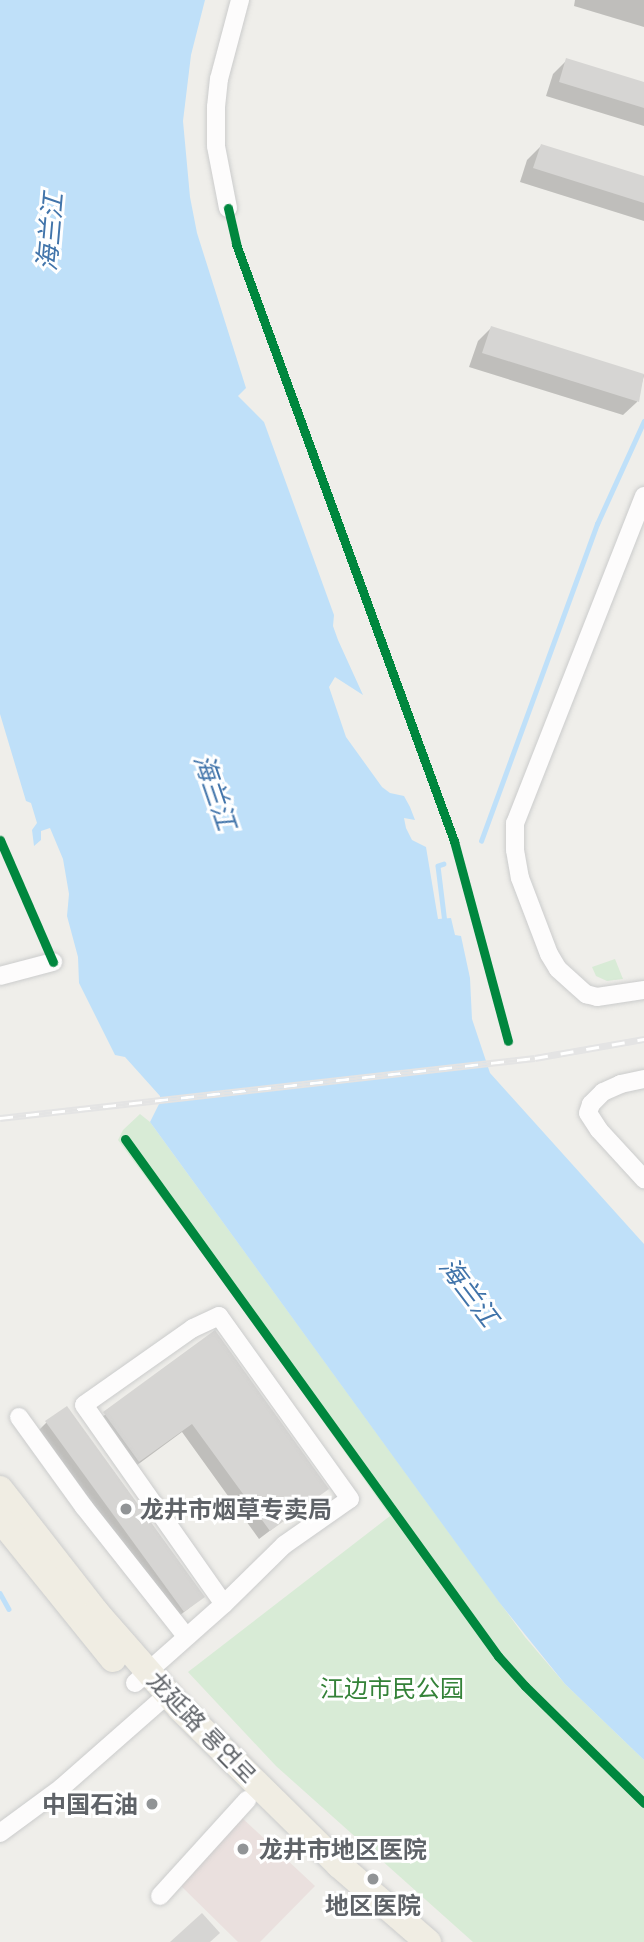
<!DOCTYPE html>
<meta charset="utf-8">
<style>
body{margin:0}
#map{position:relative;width:644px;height:1942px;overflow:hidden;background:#efeeea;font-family:Lato,"Noto Sans SC","Noto Sans KR",sans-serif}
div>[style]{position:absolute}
.medical>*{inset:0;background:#eae0de}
.green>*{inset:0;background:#d8ebd6}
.water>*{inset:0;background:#bfe0f9}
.shadow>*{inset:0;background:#0003}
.stream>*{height:4.5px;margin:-2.25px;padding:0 2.25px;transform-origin:2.25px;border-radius:2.25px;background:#bfe0f9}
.building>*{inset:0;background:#d6d5d3}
.roads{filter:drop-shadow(0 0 2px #cbcccc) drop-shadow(0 0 2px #cbcccc)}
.minor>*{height:18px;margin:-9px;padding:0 9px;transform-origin:9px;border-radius:9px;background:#fdfcfc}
.highway>*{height:26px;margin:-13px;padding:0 13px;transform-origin:13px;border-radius:13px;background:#f0ede3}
.rail>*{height:7px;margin-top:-3.5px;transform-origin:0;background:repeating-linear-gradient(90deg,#fff 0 13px,#e4e4e4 0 26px);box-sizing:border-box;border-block:2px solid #e4e4e4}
.cycleway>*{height:9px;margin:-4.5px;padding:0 4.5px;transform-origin:4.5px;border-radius:4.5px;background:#00873e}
.dots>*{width:19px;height:19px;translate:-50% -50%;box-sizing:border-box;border:4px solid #fff;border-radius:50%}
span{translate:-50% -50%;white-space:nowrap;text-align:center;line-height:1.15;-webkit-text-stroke:6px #fff;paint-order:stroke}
.poi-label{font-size:24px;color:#5f6368;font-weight:700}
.left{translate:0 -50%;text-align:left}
.right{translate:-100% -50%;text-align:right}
.park-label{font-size:24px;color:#348238}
.street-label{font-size:24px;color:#5f6368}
.water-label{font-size:26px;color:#4174aa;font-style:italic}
</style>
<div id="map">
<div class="medical">
<div style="clip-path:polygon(240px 1816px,315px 1886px,260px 1942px,238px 1942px,178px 1883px)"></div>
</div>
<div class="green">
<div style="clip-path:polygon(615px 959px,623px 979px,607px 981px,596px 976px,592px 967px)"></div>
<div style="clip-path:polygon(140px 1114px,150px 1122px,525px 1637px,565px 1684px,644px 1760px,644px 1942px,473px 1942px,276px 1766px,188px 1672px,390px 1516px,237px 1300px,118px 1140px,123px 1130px)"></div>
</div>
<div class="water">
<div style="clip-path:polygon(0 0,205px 0,191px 55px,183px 121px,190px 197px,197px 233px,246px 388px,238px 396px,264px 422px,334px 615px,333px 626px,338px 640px,363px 695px,335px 677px,329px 687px,346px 737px,382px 787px,390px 793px,404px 796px,410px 807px,415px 820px,404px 818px,406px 828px,412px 840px,426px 847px,438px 919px,451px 918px,455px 935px,461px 936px,470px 978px,472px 1019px,490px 1073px,644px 1244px,644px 1760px,565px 1684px,499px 1602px,150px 1122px,160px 1102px,160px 1096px,125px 1057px,115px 1055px,79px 983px,78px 957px,67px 916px,69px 894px,63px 859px,50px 828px,41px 831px,41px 840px,34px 846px,32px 830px,37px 823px,31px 803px,26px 801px,0 714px)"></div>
</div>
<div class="shadow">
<div style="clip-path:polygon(575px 0,644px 0,644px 27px,574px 6px)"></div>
<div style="clip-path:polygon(567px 60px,644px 84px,644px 126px,546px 96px,553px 74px)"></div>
<div style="clip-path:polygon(541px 146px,644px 178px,644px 221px,520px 182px,527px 160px)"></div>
<div style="clip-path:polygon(491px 328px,644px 375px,637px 402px,623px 415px,469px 367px,478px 341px)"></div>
<div style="clip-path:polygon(215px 1333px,326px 1488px,259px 1539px,182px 1432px,129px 1471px,94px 1423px)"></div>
<div style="clip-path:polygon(47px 1422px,203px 1597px,174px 1620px,37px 1432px)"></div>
</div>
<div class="stream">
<div style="left:481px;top:841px;width:338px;rotate:-69.9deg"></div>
<div style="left:597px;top:524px;width:113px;rotate:-65.5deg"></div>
<div style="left:444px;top:864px;width:6px;rotate:162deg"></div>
<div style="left:438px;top:866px;width:57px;rotate:83deg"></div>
<div style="left:0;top:1593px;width:18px;rotate:61deg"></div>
</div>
<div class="building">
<div style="clip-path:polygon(566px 58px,644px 82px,644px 108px,559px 82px)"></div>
<div style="clip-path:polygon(541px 144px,644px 176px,644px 203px,533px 168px)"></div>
<div style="clip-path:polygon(491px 326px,644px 374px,639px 402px,482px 353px)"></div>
<div style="clip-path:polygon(215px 1330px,329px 1489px,270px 1531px,192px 1424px,139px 1462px,103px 1412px)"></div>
<div style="clip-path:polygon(67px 1406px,205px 1597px,184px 1612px,45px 1421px)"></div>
<div style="clip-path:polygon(202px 1913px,220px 1933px,210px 1942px,170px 1942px)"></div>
</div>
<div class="roads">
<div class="minor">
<div style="left:228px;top:208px;width:63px;rotate:-101deg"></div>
<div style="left:216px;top:146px;width:39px;rotate:-90deg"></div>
<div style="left:216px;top:107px;width:28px;rotate:-84deg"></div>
<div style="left:219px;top:79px;width:82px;rotate:-75.1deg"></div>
<div style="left:644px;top:496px;width:352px;rotate:111.5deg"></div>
<div style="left:515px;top:823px;width:27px;rotate:90deg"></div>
<div style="left:515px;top:850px;width:28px;rotate:80deg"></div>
<div style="left:520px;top:878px;width:81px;rotate:69.1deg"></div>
<div style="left:549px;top:954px;width:17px;rotate:59deg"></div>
<div style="left:558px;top:969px;width:38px;rotate:42deg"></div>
<div style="left:586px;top:994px;width:11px;rotate:15deg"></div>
<div style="left:597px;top:997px;width:48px;rotate:-8.5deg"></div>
<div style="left:0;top:976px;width:55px;rotate:-14.8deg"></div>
<div style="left:644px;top:1079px;width:24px;rotate:168deg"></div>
<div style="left:621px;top:1084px;width:20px;rotate:156deg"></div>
<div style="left:603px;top:1092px;width:17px;rotate:135deg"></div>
<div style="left:591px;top:1104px;width:9px;rotate:108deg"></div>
<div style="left:588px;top:1113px;width:20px;rotate:57deg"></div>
<div style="left:599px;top:1130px;width:67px;rotate:47.4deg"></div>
<div style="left:19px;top:1417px;width:111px;rotate:54.2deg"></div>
<div style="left:84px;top:1507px;width:164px;rotate:51.7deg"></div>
<div style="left:135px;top:1683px;width:119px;rotate:-41.6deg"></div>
<div style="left:224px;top:1604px;width:84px;rotate:-44.5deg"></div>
<div style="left:284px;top:1545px;width:80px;rotate:-34.9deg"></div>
<div style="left:350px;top:1499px;width:225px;rotate:-125.6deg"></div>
<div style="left:219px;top:1316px;width:29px;rotate:155deg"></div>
<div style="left:193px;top:1328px;width:133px;rotate:144.8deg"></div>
<div style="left:84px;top:1405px;width:243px;rotate:54.9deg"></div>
<div style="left:0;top:1833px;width:76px;rotate:-36.4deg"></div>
<div style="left:61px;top:1788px;width:142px;rotate:-41.3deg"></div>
<div style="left:160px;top:1896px;width:130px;rotate:-47.8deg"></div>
</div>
<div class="highway">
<div style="left:0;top:1489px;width:156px;rotate:52deg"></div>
<div style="left:96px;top:1612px;width:129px;rotate:48.8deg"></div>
<div style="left:181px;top:1709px;width:222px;rotate:44.6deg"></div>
<div style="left:339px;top:1865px;width:118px;rotate:40.9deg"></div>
<div style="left:0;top:1519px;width:180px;rotate:51.1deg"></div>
</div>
</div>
<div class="rail">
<div style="left:0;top:1118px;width:538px;rotate:-6.4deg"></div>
<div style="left:535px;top:1058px;width:111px;rotate:-9.9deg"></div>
</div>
<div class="cycleway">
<div style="left:228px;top:208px;width:37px;rotate:77deg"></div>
<div style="left:236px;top:244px;width:636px;rotate:69.94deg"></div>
<div style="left:454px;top:841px;width:207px;rotate:74.9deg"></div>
<div style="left:0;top:840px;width:133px;rotate:66.5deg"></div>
<div style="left:125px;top:1139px;width:638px;rotate:54.19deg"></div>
<div style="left:498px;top:1656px;width:40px;rotate:48deg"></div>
<div style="left:525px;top:1686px;width:167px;rotate:44.5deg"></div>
</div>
<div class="dots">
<div style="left:126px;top:1509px;background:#919496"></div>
<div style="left:152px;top:1804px;background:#919496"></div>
<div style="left:243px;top:1849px;background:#919496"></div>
<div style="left:373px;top:1879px;background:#919496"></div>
</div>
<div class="poi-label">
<span class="left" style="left:140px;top:1509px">龙井市烟草专卖局</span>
<span class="right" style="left:138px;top:1804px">中国石油</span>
<span class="left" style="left:259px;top:1849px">龙井市地区医院</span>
<span style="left:373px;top:1905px">地区医院</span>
</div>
<div class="park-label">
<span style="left:392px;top:1688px">江边市民公园</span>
</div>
<div class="street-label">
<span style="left:202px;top:1727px;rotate:46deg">龙延路 룡연로</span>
</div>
<div class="water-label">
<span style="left:50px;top:232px;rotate:-85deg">海兰江</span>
<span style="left:215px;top:792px;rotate:71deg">海兰江</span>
<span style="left:469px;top:1292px;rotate:53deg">海兰江</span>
</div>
</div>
